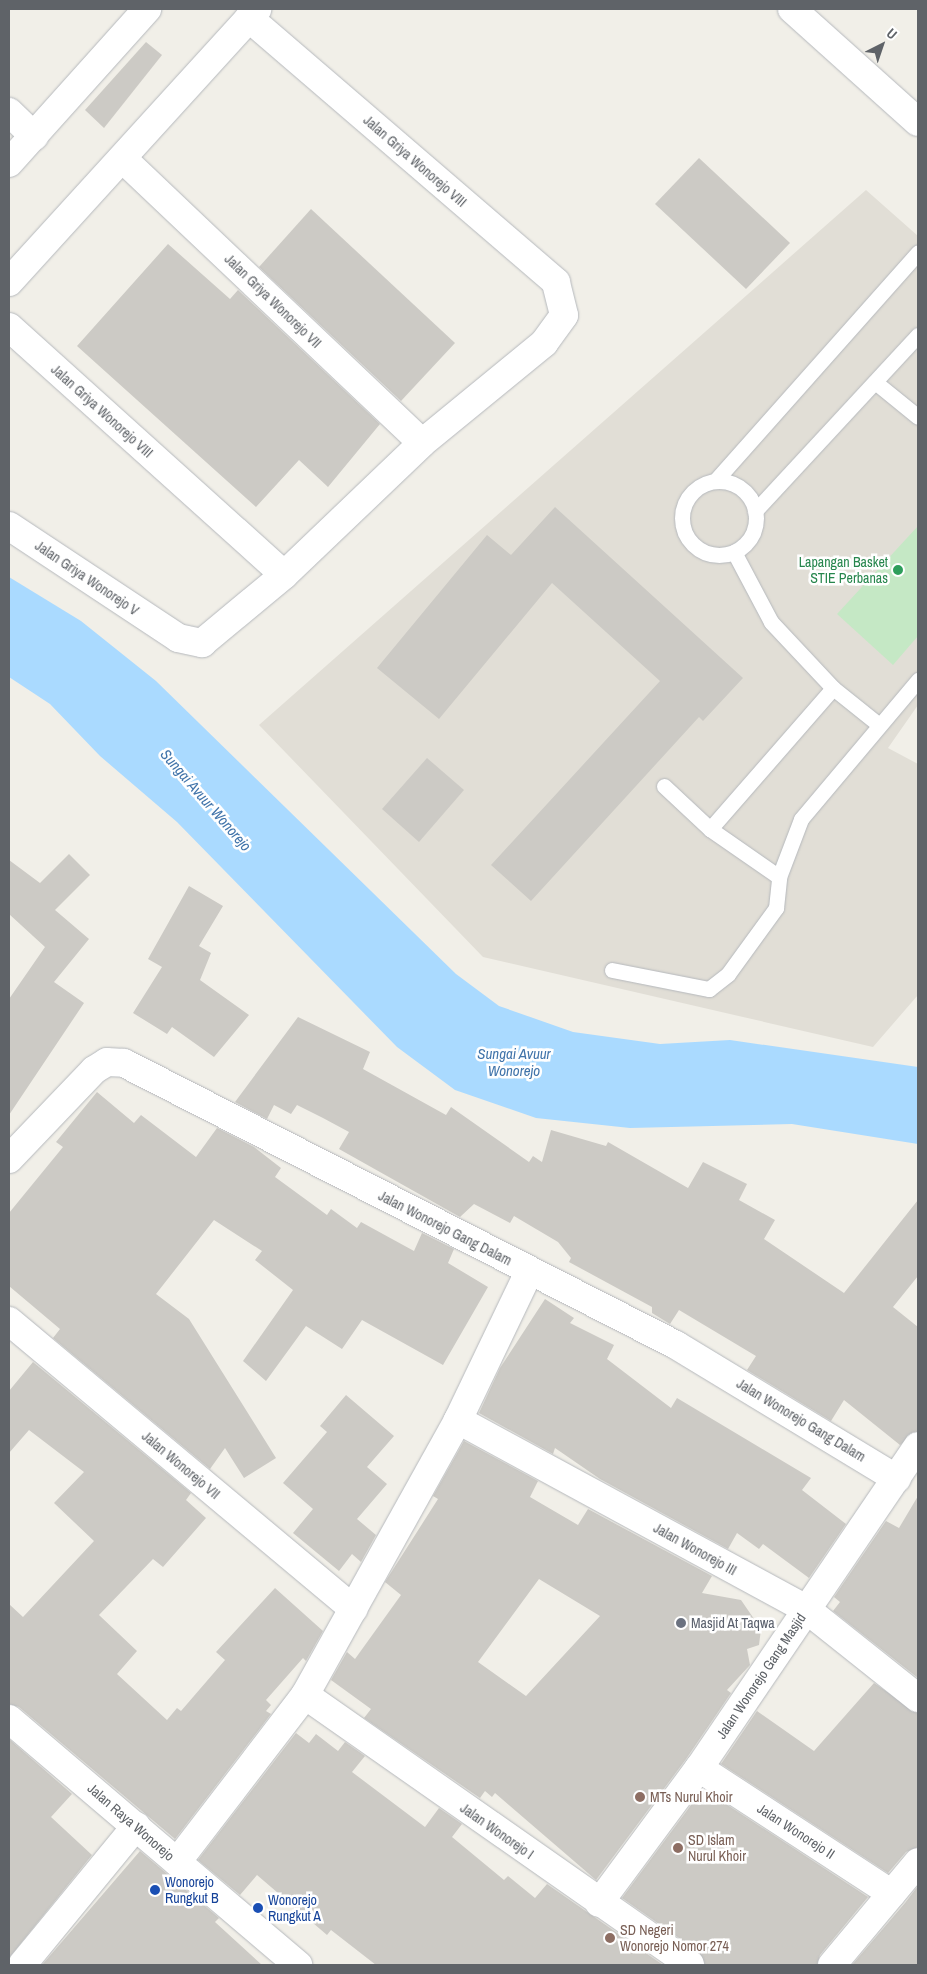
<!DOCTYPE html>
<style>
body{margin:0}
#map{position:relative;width:927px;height:1974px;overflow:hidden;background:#f1efe8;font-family:"Archivo Narrow",sans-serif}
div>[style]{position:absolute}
.education>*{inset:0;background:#e1ded6}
.green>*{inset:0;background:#c5e8c5}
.water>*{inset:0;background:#aadaff}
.building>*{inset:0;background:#cccac5}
.roads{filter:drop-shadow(0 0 1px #b5b8bc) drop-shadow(0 0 1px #b5b8bc)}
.lane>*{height:15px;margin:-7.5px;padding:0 7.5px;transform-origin:7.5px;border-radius:7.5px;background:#fff}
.lane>.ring{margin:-7.5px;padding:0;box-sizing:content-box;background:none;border:15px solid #fff;border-radius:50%}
.street>*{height:28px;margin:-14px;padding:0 14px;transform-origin:14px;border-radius:14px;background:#fff}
.dots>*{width:14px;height:14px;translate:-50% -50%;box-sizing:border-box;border:2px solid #fff;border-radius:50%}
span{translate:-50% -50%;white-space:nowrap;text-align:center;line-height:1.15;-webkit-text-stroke:5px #fff;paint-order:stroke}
.street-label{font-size:14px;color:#5f6368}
.leisure-label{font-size:14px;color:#27864d}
.right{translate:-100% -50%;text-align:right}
.worship-label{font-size:14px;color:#5b616d}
.left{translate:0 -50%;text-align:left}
.education-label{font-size:14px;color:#785e54}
.transit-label{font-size:14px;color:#164399}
.water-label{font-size:15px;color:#4174aa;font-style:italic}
.frame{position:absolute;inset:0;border:10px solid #5f6368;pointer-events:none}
.north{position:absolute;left:857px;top:20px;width:50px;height:50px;-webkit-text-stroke:4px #fff;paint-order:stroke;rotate:41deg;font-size:14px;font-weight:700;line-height:20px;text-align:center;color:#5f6368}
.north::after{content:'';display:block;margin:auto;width:18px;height:22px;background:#5f6368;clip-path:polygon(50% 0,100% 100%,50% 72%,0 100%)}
</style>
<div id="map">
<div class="education">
<div style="clip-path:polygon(866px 190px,918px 236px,918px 705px,888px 748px,918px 764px,918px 995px,873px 1047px,483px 957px,259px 725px)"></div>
</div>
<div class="green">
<div style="clip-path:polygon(918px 526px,918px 636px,893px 665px,837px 614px)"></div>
</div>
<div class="water">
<div style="clip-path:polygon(9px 577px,81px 621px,156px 681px,456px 974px,499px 1006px,573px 1032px,660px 1044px,730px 1040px,918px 1067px,918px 1144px,792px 1124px,630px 1128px,536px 1118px,455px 1090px,397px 1047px,177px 822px,100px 756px,50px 704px,9px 677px)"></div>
</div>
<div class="building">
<div style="clip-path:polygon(146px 42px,162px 55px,104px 128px,85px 110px)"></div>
<div style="clip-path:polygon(699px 158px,790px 243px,746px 289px,655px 204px)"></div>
<div style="clip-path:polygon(311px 209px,455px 343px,401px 401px,259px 267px)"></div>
<div style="clip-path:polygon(168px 244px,230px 299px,238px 290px,380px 424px,328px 487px,299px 460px,256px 507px,77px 346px)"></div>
<div style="clip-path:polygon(555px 507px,743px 678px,703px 721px,699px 717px,531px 901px,491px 865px,660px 681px,552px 583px,439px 719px,377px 668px,487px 535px,511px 555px)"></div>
<div style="clip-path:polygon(427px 758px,464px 790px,419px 842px,382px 809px)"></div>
<div style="clip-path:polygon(69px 854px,90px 875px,55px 910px,89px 939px,54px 982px,84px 1003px,9px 1115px,9px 999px,45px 947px,9px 914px,9px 860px,40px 883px)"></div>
<div style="clip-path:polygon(189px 886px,223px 906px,199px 946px,211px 953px,200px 980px,249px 1015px,214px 1057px,172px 1027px,167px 1034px,133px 1013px,162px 967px,148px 959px)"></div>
<div style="clip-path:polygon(298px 1017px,370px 1052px,363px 1069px,446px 1115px,451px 1107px,529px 1162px,533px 1156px,542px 1162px,551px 1130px,606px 1146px,608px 1142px,688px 1188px,703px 1162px,747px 1184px,739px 1200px,775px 1220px,764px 1239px,844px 1293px,918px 1200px,918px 1276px,893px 1307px,918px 1327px,918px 1431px,900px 1445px,844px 1400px,831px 1421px,747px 1370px,756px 1356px,679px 1310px,670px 1324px,652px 1313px,652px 1307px,569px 1262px,571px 1258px,558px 1242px,514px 1216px,510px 1223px,474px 1204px,460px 1217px,339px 1149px,349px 1132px,323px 1118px,297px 1105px,291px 1114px,274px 1105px,267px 1119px,235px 1102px)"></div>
<div style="clip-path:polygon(97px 1092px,134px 1123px,141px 1115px,196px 1157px,217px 1128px,254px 1147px,281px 1168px,275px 1177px,327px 1215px,331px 1209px,357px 1228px,361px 1222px,414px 1251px,422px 1233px,454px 1249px,448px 1263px,488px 1287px,443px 1365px,362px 1320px,342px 1349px,306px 1326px,266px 1381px,243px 1361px,293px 1290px,255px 1260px,262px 1251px,214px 1220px,156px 1294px,189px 1319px,276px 1458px,244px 1478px,225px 1448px,210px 1469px,53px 1338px,60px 1329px,9px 1286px,9px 1213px,63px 1147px,56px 1142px)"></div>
<div style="clip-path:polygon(545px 1299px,574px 1318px,570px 1323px,614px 1345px,607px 1359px,671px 1408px,677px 1398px,811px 1478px,802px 1490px,846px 1524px,809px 1578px,763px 1544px,759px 1549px,737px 1533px,728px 1549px,600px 1479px,555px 1448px,553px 1454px,479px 1413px,500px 1368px)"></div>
<div style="clip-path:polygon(33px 1362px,191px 1493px,186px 1500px,206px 1518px,163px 1567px,153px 1559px,99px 1615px,137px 1651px,117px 1674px,167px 1720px,177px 1708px,181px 1711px,225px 1660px,216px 1652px,275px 1588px,323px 1631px,306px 1661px,303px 1658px,266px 1700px,271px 1705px,266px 1711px,271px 1714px,175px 1839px,19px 1707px,9px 1704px,9px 1604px,23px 1617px,94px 1541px,54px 1503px,84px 1472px,29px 1430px,9px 1453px,9px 1391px)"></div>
<div style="clip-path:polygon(346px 1395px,394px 1436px,367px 1467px,387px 1484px,357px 1519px,376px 1535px,361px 1562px,352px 1554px,339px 1571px,293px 1533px,313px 1509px,283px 1483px,327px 1432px,320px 1426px)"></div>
<div style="clip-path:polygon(evenodd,464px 1441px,538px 1481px,530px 1497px,578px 1525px,588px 1509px,712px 1576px,702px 1593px,741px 1600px,761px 1629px,759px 1645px,747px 1649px,750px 1665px,727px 1690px,731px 1693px,686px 1759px,596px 1880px,495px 1793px,492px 1797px,485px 1791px,480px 1798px,364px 1718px,371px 1709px,331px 1680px,347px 1652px,355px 1659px,401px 1595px,385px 1582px,438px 1499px,433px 1496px,464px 1441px,539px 1579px,600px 1616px,526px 1696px,478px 1662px,539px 1579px)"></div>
<div style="clip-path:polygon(918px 1496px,918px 1678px,833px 1611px,840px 1602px,834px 1597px,886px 1521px,899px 1528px)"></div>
<div style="clip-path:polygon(874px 1683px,918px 1713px,918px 1847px,906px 1852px,888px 1873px,721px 1764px,757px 1711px,814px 1751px)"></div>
<div style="clip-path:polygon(296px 1733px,309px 1743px,316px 1734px,338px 1751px,345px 1742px,365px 1756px,352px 1772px,425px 1827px,439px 1808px,462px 1824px,452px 1837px,504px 1880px,508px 1876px,535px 1898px,547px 1884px,663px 1965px,376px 1965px,331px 1930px,327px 1935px,257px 1875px,240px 1895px,198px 1860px)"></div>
<div style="clip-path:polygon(9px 1739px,72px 1794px,51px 1817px,92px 1855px,9px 1958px)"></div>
<div style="clip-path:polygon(703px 1789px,868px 1897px,820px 1955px,817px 1965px,705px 1965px,699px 1952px,622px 1898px)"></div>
<div style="clip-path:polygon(140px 1851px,219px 1918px,215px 1922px,262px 1965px,42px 1965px)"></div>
<div style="clip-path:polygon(918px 1886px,918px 1965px,852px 1965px,905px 1903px)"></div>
</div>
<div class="roads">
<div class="lane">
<div style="left:875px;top:382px;width:55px;rotate:39.1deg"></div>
<div style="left:715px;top:481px;width:306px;rotate:-48.4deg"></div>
<div class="ring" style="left:682px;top:481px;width:59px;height:59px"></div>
<div style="left:755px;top:511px;width:240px;rotate:-47.2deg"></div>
<div style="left:734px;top:552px;width:79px;rotate:62.1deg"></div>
<div style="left:771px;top:622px;width:91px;rotate:46.8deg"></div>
<div style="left:833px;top:688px;width:58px;rotate:38.7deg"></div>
<div style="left:664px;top:786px;width:63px;rotate:43.1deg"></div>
<div style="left:710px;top:829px;width:84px;rotate:34.8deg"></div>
<div style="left:710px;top:829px;width:187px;rotate:-48.9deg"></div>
<div style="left:612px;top:970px;width:99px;rotate:11.1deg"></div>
<div style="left:709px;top:989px;width:24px;rotate:-38deg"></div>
<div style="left:728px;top:974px;width:82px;rotate:-54deg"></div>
<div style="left:776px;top:908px;width:31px;rotate:-84deg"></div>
<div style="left:779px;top:877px;width:62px;rotate:-69.2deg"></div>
<div style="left:801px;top:819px;width:182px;rotate:-49.9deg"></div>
</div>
<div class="street">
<div style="left:792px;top:9px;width:169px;rotate:41.9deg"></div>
<div style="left:9px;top:112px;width:35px;rotate:44deg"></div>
<div style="left:123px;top:159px;width:412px;rotate:43.5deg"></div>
<div style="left:9px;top:163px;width:207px;rotate:-48.1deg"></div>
<div style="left:9px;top:282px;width:369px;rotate:-47.7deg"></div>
<div style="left:9px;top:327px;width:370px;rotate:42deg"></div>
<div style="left:9px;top:526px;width:203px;rotate:33.5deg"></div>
<div style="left:178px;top:638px;width:25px;rotate:12deg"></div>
<div style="left:202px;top:643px;width:107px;rotate:-39.7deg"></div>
<div style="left:284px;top:575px;width:191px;rotate:-43.7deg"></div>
<div style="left:422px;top:443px;width:158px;rotate:-39.3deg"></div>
<div style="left:544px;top:343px;width:34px;rotate:-54deg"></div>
<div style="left:564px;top:315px;width:34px;rotate:-104deg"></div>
<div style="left:556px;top:282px;width:405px;rotate:-139.3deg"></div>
<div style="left:9px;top:1159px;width:123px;rotate:-46.3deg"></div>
<div style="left:94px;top:1070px;width:15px;rotate:-32deg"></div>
<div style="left:107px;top:1062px;width:17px;rotate:3deg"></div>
<div style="left:124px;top:1063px;width:620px;rotate:27.06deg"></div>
<div style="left:676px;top:1345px;width:258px;rotate:31.2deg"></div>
<div style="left:9px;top:1321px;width:449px;rotate:39.9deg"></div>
<div style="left:458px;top:1420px;width:396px;rotate:28.5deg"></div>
<div style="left:806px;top:1609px;width:143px;rotate:38.5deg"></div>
<div style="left:305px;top:1695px;width:470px;rotate:35deg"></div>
<div style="left:9px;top:1719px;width:380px;rotate:40.4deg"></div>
<div style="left:699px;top:1768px;width:230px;rotate:33.1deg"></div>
<div style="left:177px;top:1862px;width:210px;rotate:-52.5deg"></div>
<div style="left:305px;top:1695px;width:315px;rotate:-60.9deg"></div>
<div style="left:458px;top:1420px;width:164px;rotate:-64.4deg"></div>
<div style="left:599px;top:1903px;width:168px;rotate:-53.5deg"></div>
<div style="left:699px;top:1768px;width:389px;rotate:-55.8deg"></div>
<div style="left:22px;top:1965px;width:180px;rotate:-50.6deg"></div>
<div style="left:832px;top:1965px;width:134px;rotate:-50.1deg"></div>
</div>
</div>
<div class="dots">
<div style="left:898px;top:570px;background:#2e9e5b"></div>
<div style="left:681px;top:1623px;background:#6b7280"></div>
<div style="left:640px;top:1797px;background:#8d6e63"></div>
<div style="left:678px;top:1848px;background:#8d6e63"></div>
<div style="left:155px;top:1890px;background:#1a4fb4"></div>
<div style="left:258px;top:1908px;background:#1a4fb4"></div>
<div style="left:610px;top:1938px;background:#8d6e63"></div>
</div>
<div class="street-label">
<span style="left:415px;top:161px;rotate:41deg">Jalan Griya Wonorejo VIII</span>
<span style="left:273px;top:301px;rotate:44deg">Jalan Griya Wonorejo VII</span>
<span style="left:102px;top:411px;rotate:42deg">Jalan Griya Wonorejo VIII</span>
<span style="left:87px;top:578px;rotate:34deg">Jalan Griya Wonorejo V</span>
<span style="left:445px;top:1228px;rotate:27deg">Jalan Wonorejo Gang Dalam</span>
<span style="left:801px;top:1420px;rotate:31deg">Jalan Wonorejo Gang Dalam</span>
<span style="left:181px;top:1465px;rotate:40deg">Jalan Wonorejo VII</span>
<span style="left:695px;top:1549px;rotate:29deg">Jalan Wonorejo III</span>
<span style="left:761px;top:1676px;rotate:-56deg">Jalan Wonorejo Gang Masjid</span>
<span style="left:131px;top:1822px;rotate:41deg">Jalan Raya Wonorejo</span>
<span style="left:497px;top:1831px;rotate:35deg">Jalan Wonorejo I</span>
<span style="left:796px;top:1831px;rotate:33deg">Jalan Wonorejo II</span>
</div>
<div class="leisure-label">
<span class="right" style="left:888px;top:570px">Lapangan Basket<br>STIE Perbanas</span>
</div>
<div class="worship-label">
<span class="left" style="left:691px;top:1623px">Masjid At Taqwa</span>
</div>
<div class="education-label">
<span class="left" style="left:650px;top:1797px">MTs Nurul Khoir</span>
<span class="left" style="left:688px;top:1848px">SD Islam<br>Nurul Khoir</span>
<span class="left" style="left:620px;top:1938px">SD Negeri<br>Wonorejo Nomor 274</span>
</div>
<div class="transit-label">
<span class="left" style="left:165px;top:1890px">Wonorejo<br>Rungkut B</span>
<span class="left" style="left:268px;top:1908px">Wonorejo<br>Rungkut A</span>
</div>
<div class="water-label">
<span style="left:206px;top:800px;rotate:49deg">Sungai Avuur Wonorejo</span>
<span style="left:514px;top:1062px">Sungai Avuur<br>Wonorejo</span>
</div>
<div class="frame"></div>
<div class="north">U</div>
</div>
